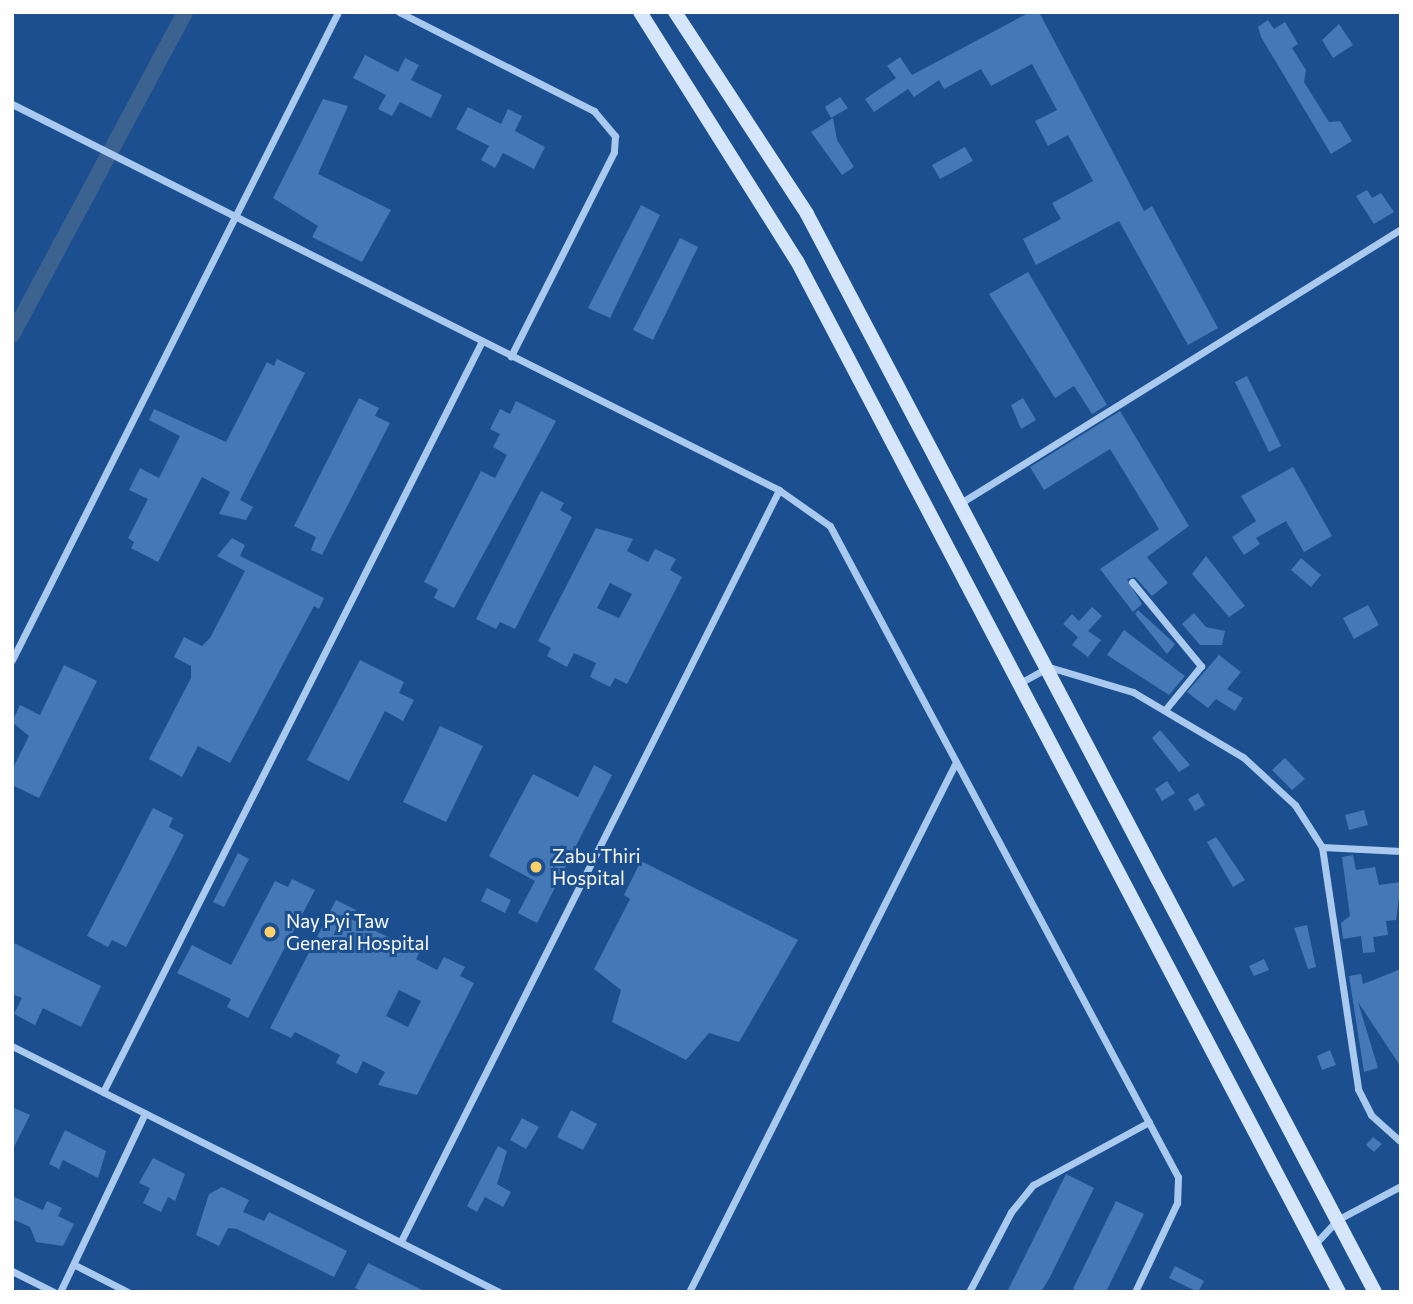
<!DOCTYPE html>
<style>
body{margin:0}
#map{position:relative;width:1413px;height:1304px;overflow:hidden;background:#1b4f8f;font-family:Commissioner,sans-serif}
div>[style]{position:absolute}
.canal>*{height:16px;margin:-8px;padding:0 8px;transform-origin:8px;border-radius:8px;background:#3c6290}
.building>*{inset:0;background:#4478b7}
.minor>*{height:7px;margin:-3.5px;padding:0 3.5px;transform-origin:3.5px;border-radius:3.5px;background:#a9c9ee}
.secondary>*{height:14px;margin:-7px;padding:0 7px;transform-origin:7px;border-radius:7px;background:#d6e6fa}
.dots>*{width:19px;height:19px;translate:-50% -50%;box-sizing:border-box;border:4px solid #1b4f8f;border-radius:50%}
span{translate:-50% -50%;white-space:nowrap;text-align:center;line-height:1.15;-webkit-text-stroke:6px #1b4f8f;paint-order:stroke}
.poi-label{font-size:19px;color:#fff}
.left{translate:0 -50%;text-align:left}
.frame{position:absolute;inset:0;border:14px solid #fff;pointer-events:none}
</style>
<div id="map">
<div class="canal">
<div style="left:12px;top:335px;width:366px;rotate:-61.8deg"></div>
</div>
<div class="building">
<div style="clip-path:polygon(1030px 12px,1039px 12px,1144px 211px,1152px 206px,1218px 328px,1188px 345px,1119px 221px,1036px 265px,1023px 239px,1061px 219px,1052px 203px,1093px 181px,1068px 135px,1048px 146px,1035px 121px,1057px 110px,1032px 64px,991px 86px,981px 69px,944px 89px,939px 80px,914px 97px,908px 89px,874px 112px,865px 99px,896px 78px,887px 66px,900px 57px,912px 75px)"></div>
<div style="clip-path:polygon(1268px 20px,1274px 29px,1285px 22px,1298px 44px,1292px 48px,1306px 70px,1304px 82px,1329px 122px,1340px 121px,1352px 141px,1331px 154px,1261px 37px,1258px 27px)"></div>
<div style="clip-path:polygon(1339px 24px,1353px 45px,1333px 58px,1322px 40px)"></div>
<div style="clip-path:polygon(365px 55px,398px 72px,405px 58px,419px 65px,411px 80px,442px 95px,431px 118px,400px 102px,392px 116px,378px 109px,386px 95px,353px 78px)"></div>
<div style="clip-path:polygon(840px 97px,848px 108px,831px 118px,825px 107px)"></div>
<div style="clip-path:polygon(323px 99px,348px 106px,318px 174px,391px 210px,362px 262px,312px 237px,318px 226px,273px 198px)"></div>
<div style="clip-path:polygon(468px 107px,501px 124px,508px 109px,522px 116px,515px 131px,545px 147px,534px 169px,503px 153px,495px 168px,481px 160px,489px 146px,456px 129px)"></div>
<div style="clip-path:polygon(833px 118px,837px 140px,854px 167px,842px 175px,811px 132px)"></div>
<div style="clip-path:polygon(965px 147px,973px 161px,940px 179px,932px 165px)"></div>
<div style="clip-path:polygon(1367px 190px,1372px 198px,1381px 193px,1394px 212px,1374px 224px,1356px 196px)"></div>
<div style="clip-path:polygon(641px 205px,660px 215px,610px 318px,588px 308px)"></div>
<div style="clip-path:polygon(680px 238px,698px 247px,653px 340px,633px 330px)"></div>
<div style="clip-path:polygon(1028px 272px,1107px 405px,1092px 414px,1074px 386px,1055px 398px,989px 294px)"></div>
<div style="clip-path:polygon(277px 359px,305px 373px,240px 500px,253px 507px,246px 520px,219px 514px,230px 492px,202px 477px,158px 562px,131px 548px,134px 542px,128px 538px,148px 499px,129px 490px,140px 468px,159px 478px,180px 436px,149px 420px,154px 409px,226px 442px,267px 362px,274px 366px)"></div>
<div style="clip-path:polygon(1247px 376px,1281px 446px,1269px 452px,1235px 382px)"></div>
<div style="clip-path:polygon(359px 398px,379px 408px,375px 416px,390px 423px,322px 555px,311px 550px,316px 537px,294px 526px)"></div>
<div style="clip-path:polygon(1023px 398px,1036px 420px,1021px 429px,1011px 405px)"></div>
<div style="clip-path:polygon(516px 401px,556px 421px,454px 608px,434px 598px,438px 589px,424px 582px,481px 471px,495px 478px,507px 455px,493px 447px,500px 434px,490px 429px,500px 409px,510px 414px)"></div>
<div style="clip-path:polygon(1120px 411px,1189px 526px,1147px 557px,1168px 583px,1152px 596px,1135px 577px,1127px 579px,1142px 604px,1133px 612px,1100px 569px,1159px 529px,1110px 449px,1044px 490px,1030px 467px)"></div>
<div style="clip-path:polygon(1293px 467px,1332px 536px,1304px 552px,1286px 521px,1256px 538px,1260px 544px,1244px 555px,1232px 537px,1256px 521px,1241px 496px)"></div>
<div style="clip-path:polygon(541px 491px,564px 503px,560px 510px,572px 517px,515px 629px,500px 622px,496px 629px,476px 619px)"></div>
<div style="clip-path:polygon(evenodd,596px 528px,633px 539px,627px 551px,648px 562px,655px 549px,676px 559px,670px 570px,682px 577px,627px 684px,615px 678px,610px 687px,590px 677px,596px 663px,574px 653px,567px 667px,547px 656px,551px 648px,538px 641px,596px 528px,610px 583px,632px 594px,619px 618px,597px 608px,610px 583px)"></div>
<div style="clip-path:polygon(232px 538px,245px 545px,240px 556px,324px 598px,319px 609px,314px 606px,230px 763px,198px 746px,182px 777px,149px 759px,191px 678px,191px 666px,174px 657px,184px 637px,202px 646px,210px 638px,245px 571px,217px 556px)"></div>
<div style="clip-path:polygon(1206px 556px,1245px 606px,1229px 617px,1192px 574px)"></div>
<div style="clip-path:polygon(1301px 558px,1321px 575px,1311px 587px,1291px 570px)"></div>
<div style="clip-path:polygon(1368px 605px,1379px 625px,1354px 639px,1343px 618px)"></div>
<div style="clip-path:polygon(1092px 607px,1102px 616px,1088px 631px,1101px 640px,1088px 657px,1072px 645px,1078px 637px,1063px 624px,1072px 614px,1079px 621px)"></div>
<div style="clip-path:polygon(1138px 610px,1175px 644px,1167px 654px,1135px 614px)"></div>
<div style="clip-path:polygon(1194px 613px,1206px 627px,1225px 631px,1222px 645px,1200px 645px,1182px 624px)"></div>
<div style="clip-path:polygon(1124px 630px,1185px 676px,1169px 695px,1107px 655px)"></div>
<div style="clip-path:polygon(1219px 655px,1241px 672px,1227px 689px,1243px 698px,1235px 711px,1216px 699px,1208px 708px,1187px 692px)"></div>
<div style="clip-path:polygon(360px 660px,404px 682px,399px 693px,414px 700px,403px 721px,385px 711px,349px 781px,307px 760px)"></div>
<div style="clip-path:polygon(64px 665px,97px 681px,39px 798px,12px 785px,12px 770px,29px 736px,12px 722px,20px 705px,40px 715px)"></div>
<div style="clip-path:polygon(440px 726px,483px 746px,446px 822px,403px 802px)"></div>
<div style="clip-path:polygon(1160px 730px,1190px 765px,1179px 772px,1152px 738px)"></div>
<div style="clip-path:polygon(1285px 758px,1305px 779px,1292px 790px,1272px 770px)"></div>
<div style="clip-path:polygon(594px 765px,612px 775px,537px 923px,518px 913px,535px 881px,489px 856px,533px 774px,578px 797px)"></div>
<div style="clip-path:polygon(1167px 781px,1175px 793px,1162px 801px,1155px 789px)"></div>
<div style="clip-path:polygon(1198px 793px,1205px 805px,1195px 811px,1188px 799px)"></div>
<div style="clip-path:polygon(153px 808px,173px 818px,169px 827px,184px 835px,126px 947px,112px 940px,108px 947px,87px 936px)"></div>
<div style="clip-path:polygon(1364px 810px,1368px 825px,1349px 830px,1345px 815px)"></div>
<div style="clip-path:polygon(1216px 837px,1245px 880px,1233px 887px,1207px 842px)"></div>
<div style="clip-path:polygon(238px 853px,249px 859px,224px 907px,213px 902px)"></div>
<div style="clip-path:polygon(1353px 855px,1356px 870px,1375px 867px,1379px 885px,1401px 882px,1396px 920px,1386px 921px,1388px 935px,1373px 937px,1375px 952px,1363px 953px,1361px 936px,1343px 939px,1341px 923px,1350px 916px,1342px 857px)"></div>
<div style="clip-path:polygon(641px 861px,798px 940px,739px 1042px,709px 1033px,686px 1060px,612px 1022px,621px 990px,594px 969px,630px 899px,624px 895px)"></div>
<div style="clip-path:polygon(292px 879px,315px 890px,248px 1018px,227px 1007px,231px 999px,177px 973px,192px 945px,231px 965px,275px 881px,288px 887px)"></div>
<div style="clip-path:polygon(487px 888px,511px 900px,505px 913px,481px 901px)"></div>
<div style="clip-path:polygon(evenodd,336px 900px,356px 910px,351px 919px,398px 942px,402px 935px,423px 946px,416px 959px,437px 970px,444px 957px,465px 967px,460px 976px,474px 983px,417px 1095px,378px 1085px,385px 1072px,363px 1061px,357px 1074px,336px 1063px,340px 1055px,295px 1032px,291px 1038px,270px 1028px,336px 900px,399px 990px,421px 1001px,408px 1027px,386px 1016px,399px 990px)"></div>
<div style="clip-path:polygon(1307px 925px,1316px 967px,1308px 969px,1294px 928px)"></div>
<div style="clip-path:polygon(12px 942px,101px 986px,81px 1027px,43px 1008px,35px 1025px,14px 1014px,22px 998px,12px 994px)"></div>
<div style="clip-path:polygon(1264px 959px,1269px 970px,1254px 976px,1249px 966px)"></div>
<div style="clip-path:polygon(1401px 969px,1401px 1067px,1358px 1002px,1378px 1068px,1364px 1072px,1349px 976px,1361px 974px,1363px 984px)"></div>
<div style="clip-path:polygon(1330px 1050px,1336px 1065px,1322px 1070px,1317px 1056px)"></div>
<div style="clip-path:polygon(12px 1107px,30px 1115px,12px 1151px)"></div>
<div style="clip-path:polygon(571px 1110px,597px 1124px,583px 1150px,557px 1137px)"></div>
<div style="clip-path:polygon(522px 1118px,539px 1127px,526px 1149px,510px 1140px)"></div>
<div style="clip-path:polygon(65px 1130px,106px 1151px,98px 1178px,63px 1160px,59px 1169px,49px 1164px)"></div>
<div style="clip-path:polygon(1373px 1137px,1382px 1144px,1374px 1152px,1366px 1145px)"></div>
<div style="clip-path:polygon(498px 1146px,507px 1151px,497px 1184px,511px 1192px,503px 1207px,485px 1197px,477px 1212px,467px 1206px)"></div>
<div style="clip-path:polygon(153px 1158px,185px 1174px,175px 1201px,168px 1197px,161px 1212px,143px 1203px,150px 1188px,139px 1183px)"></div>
<div style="clip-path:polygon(1066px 1174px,1094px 1188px,1050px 1277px,1041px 1292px,1007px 1292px)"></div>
<div style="clip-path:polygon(222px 1187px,249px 1200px,243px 1212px,264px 1221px,269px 1212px,347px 1251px,334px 1277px,237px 1229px,228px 1228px,219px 1246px,196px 1235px,209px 1194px)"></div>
<div style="clip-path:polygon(12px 1196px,43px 1210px,47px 1201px,62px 1208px,58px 1216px,74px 1224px,63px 1246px,36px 1242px,30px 1227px,12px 1219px)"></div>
<div style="clip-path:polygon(1116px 1201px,1144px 1214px,1106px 1292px,1080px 1292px,1073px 1289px)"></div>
<div style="clip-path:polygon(368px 1263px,426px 1292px,363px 1292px,355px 1288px)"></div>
<div style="clip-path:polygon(1175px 1266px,1204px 1281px,1198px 1292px,1169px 1278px)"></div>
</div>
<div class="minor">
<div style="left:399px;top:12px;width:219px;rotate:26.9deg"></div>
<div style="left:594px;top:111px;width:33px;rotate:50deg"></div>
<div style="left:615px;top:136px;width:16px;rotate:94deg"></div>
<div style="left:614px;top:152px;width:229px;rotate:116.8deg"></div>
<div style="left:12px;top:104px;width:859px;rotate:26.71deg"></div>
<div style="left:779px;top:490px;width:62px;rotate:35.2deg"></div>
<div style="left:830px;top:526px;width:738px;rotate:61.87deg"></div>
<div style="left:1178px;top:1177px;width:26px;rotate:92deg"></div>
<div style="left:1177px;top:1203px;width:98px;rotate:115.3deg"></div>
<div style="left:959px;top:504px;width:521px;rotate:-31.89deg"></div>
<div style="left:1132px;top:582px;width:109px;rotate:50.6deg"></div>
<div style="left:1201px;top:666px;width:57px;rotate:129.3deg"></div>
<div style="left:12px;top:660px;width:725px;rotate:-63.29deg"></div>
<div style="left:1020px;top:683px;width:33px;rotate:-29deg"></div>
<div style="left:1049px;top:667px;width:88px;rotate:16.6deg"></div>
<div style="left:1133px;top:692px;width:128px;rotate:30.6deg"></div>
<div style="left:1243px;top:757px;width:71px;rotate:42.7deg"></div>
<div style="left:1295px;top:805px;width:50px;rotate:57.3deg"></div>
<div style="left:1322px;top:847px;width:245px;rotate:81.5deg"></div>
<div style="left:1358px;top:1089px;width:29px;rotate:63deg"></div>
<div style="left:1371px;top:1115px;width:40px;rotate:42deg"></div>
<div style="left:1322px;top:847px;width:79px;rotate:2.9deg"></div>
<div style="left:12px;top:1046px;width:546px;rotate:26.8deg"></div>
<div style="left:103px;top:1092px;width:841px;rotate:-63.22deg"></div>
<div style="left:401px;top:1241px;width:841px;rotate:-63.28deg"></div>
<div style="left:1314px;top:1245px;width:34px;rotate:-47deg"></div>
<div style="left:1337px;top:1220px;width:72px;rotate:-28deg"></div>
<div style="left:75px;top:1265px;width:59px;rotate:27deg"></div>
<div style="left:12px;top:1271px;width:47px;rotate:26.6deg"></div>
<div style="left:60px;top:1292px;width:198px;rotate:-64.6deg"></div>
<div style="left:689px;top:1292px;width:591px;rotate:-63.26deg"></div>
<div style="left:969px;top:1292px;width:90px;rotate:-62.3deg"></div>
<div style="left:1011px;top:1212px;width:35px;rotate:-51deg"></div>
<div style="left:1033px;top:1185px;width:132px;rotate:-28.5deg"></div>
</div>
<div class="secondary">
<div style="left:640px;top:12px;width:294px;rotate:57.8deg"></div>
<div style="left:797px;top:261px;width:1165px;rotate:62.27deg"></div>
<div style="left:675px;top:12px;width:241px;rotate:56.8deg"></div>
<div style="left:807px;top:214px;width:1218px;rotate:62.22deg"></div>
</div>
<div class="dots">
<div style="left:536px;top:867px;background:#ffd166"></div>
<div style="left:270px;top:932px;background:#ffd166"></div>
</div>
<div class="poi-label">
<span class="left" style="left:552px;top:867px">Zabu Thiri<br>Hospital</span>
<span class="left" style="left:286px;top:932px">Nay Pyi Taw<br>General Hospital</span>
</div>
<div class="frame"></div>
</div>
